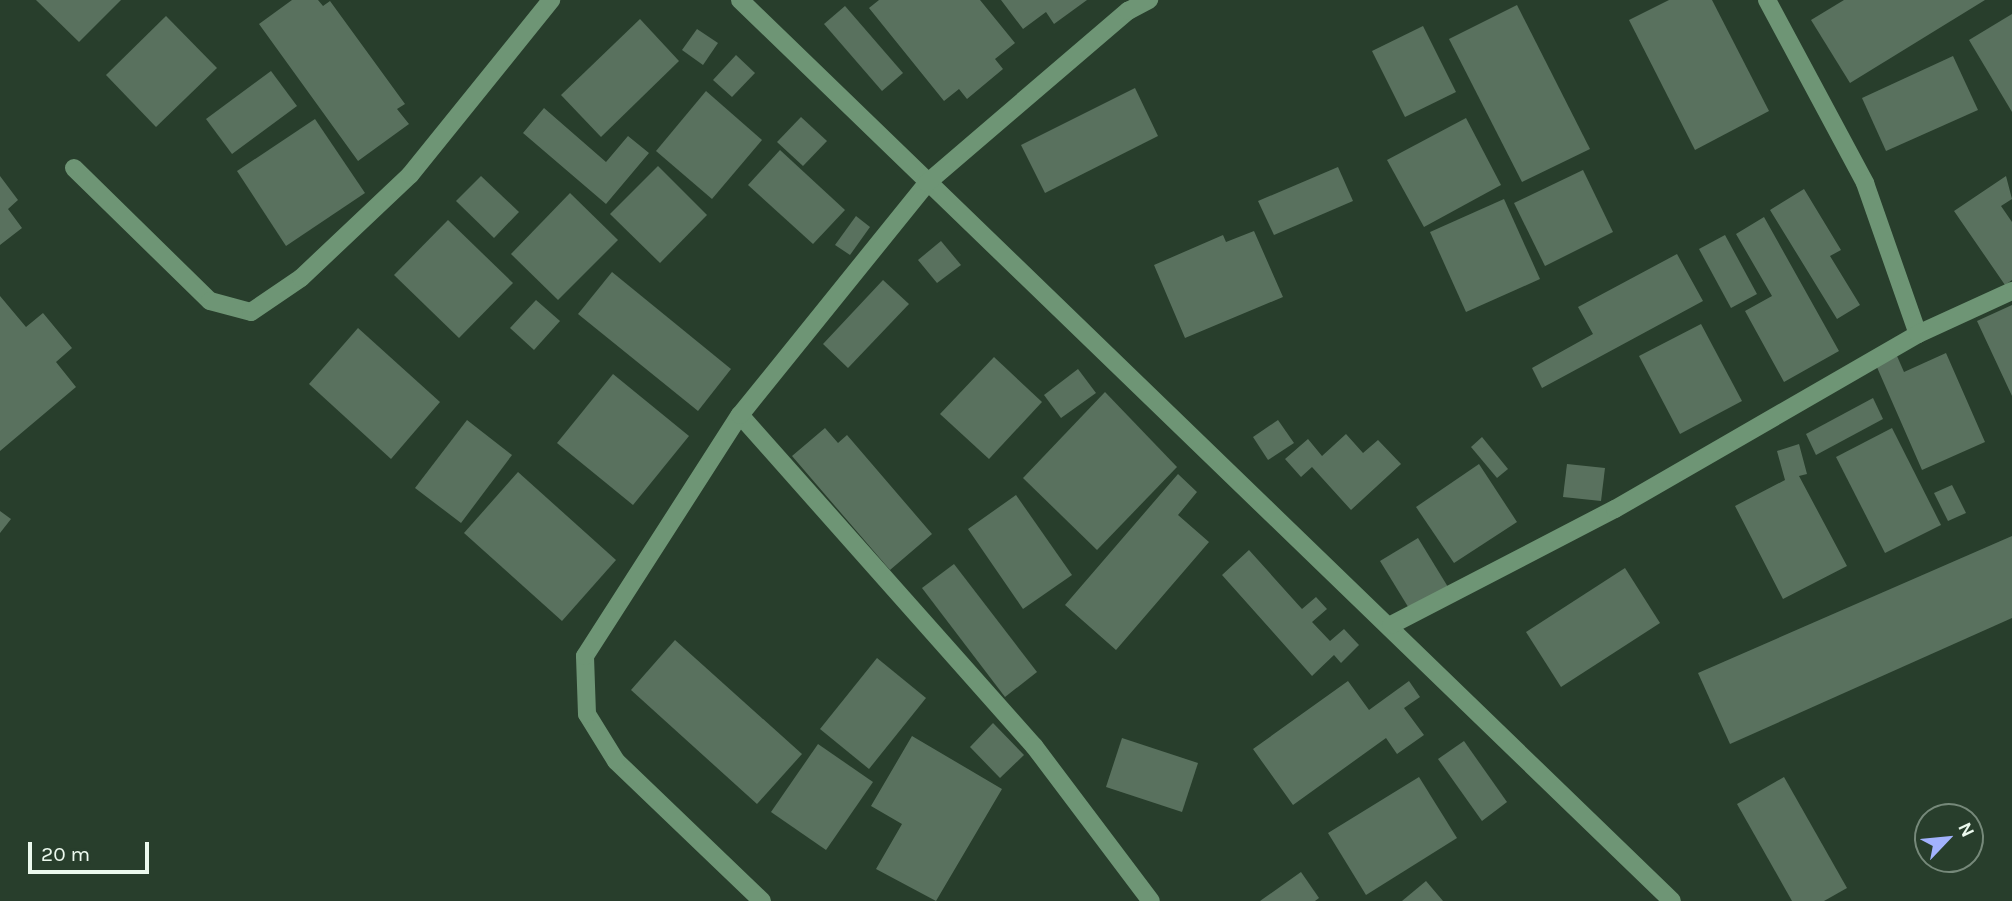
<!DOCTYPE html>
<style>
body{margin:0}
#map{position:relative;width:2012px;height:901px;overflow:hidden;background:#283e2c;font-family:Karla,sans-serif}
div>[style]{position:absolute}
.building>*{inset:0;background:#59715e}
.minor>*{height:18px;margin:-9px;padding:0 9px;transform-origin:9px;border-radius:9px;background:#6e9575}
span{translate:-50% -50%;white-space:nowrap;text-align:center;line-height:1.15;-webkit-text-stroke:6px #283e2c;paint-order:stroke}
.north{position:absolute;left:1914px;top:803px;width:70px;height:70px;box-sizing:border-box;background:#283e2c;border:2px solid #76897a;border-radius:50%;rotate:64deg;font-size:19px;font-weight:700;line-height:28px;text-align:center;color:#ecf9ee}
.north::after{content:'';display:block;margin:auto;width:24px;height:32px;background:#a2b2fd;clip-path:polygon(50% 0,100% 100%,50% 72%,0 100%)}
.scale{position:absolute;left:28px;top:842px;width:121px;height:32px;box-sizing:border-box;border:4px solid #ecf9ee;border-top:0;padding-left:9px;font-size:21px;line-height:24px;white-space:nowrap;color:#ecf9ee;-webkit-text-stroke:5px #283e2c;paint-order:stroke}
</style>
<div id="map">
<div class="building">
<div style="clip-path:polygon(36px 0,121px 0,79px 42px)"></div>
<div style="clip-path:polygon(292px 0,318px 0,323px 6px,330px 1px,405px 104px,397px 109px,409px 124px,358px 161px,259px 24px)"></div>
<div style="clip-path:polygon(879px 0,980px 0,1015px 43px,995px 59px,1003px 69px,967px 99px,959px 89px,944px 101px,869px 8px)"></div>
<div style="clip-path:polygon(1001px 0,1087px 0,1054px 24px,1046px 12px,1023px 29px)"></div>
<div style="clip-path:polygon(1669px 0,1712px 0,1769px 111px,1695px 150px,1629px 20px)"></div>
<div style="clip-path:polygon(1844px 0,1985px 0,1850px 83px,1811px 20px)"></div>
<div style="clip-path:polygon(1517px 5px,1590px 149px,1522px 182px,1449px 39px)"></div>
<div style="clip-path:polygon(845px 6px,903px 73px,882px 91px,824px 24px)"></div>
<div style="clip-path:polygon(2012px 14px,2012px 112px,1969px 40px)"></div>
<div style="clip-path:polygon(166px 16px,217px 68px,156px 127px,106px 75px)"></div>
<div style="clip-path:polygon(640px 19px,679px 61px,601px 137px,561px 95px)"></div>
<div style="clip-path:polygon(1423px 26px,1456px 92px,1405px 117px,1372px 51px)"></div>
<div style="clip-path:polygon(697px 29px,718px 43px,703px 65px,682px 50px)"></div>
<div style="clip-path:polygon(736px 55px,755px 73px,732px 97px,713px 80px)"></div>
<div style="clip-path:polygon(1953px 56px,1978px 110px,1886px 151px,1862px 98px)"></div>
<div style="clip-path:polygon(271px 71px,297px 106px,232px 154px,206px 119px)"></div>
<div style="clip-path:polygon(1135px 88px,1158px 136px,1045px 193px,1021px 145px)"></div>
<div style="clip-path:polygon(706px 91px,762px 140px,712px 199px,656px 151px)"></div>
<div style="clip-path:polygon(544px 108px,606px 162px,628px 136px,649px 153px,606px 204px,523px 133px)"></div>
<div style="clip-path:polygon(801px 117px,827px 141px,803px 166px,777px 142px)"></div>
<div style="clip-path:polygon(1466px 118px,1501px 185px,1424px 227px,1387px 160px)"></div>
<div style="clip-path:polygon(315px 119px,365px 193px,286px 246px,237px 171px)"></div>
<div style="clip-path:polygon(780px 150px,845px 210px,813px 244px,748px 185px)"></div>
<div style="clip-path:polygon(658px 166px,707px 215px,660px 263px,610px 214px)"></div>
<div style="clip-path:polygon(1338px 167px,1353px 201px,1274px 235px,1258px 201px)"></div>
<div style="clip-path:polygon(1583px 170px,1613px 232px,1545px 266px,1514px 203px)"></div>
<div style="clip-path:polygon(0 176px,18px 200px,8px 209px,22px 228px,0 245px)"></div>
<div style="clip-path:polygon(481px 176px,519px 212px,494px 238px,456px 201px)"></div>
<div style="clip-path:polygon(2006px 176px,2012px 199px,2001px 206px,2012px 222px,2012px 280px,2005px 285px,1954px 211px)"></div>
<div style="clip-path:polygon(1804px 189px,1841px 250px,1830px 256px,1860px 305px,1837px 319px,1770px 210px)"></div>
<div style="clip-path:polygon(570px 193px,618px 240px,558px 300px,511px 254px)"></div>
<div style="clip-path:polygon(1504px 199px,1540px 279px,1466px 312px,1430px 232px)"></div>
<div style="clip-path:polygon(856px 216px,870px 227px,850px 255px,835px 245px)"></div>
<div style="clip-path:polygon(1764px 217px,1839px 351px,1784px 382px,1745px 311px,1772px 296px,1736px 234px)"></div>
<div style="clip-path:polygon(448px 220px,513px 283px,459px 338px,394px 275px)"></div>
<div style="clip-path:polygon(1254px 231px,1283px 297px,1185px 338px,1154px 265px,1223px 235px,1226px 242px)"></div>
<div style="clip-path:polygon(1725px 235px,1757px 294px,1731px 308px,1699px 249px)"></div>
<div style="clip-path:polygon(941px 241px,961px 265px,937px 283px,918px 260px)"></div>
<div style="clip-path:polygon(1677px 254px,1703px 301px,1542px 388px,1532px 368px,1593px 334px,1578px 307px)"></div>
<div style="clip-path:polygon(612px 272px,731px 369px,698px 411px,578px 314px)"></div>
<div style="clip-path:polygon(883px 280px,909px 304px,848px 368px,823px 344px)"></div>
<div style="clip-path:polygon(0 296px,26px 327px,43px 313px,72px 348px,56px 362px,76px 387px,0 451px)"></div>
<div style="clip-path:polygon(536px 300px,560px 321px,534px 350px,510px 328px)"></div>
<div style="clip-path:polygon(2012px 305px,2012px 396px,1977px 321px)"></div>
<div style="clip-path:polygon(1701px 324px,1742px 401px,1680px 434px,1639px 356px)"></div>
<div style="clip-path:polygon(358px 328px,440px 402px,391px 459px,309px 384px)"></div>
<div style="clip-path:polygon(1946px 353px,1985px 442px,1922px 470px,1876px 365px,1897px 356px,1904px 372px)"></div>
<div style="clip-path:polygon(994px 357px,1042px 402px,989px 459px,940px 414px)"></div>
<div style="clip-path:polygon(1078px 369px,1096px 393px,1061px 418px,1044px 395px)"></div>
<div style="clip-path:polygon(613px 374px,689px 436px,633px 505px,557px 443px)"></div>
<div style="clip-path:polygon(1105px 392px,1177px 467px,1097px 550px,1023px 478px)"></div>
<div style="clip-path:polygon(1873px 398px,1883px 419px,1816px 455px,1806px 434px)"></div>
<div style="clip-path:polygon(467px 420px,512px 455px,461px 523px,415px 488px)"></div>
<div style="clip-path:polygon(1278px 420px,1294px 443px,1268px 460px,1253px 437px)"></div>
<div style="clip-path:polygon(825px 428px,838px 443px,847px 435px,932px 534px,890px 570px,792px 456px)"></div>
<div style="clip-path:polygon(1892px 428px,1941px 525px,1885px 553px,1836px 457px)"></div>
<div style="clip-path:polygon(1346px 434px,1363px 453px,1378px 440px,1401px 464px,1351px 510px,1312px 467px,1301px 477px,1285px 459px,1308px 439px,1322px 456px)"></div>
<div style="clip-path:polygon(1482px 437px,1508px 469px,1497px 478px,1471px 447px)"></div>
<div style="clip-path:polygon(1799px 444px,1807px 474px,1799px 476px,1847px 566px,1783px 599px,1735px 506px,1785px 480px,1777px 451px)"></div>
<div style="clip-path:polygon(1479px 464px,1517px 522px,1454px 563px,1416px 507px)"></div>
<div style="clip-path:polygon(1567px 464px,1605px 468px,1601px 501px,1563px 497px)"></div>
<div style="clip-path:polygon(518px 472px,616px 560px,562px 621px,464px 533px)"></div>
<div style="clip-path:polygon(1178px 474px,1197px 492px,1178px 515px,1209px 542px,1116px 650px,1065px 605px)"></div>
<div style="clip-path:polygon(1952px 485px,1966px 513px,1948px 521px,1934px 493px)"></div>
<div style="clip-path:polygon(1016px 495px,1072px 575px,1023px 609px,968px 529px)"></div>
<div style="clip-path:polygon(0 511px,11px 519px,0 533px)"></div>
<div style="clip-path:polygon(2012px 536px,2012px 618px,1730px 744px,1698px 673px)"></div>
<div style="clip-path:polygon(1418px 538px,1448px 587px,1410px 610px,1380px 561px)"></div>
<div style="clip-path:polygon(1249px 550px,1302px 609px,1316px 597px,1327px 609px,1312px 622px,1330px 641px,1344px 629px,1359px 645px,1341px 663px,1334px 655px,1312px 676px,1222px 575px)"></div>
<div style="clip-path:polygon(954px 564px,1037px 672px,1005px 697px,922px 588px)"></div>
<div style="clip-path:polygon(1625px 568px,1660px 623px,1561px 687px,1526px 632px)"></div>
<div style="clip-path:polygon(675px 640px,802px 754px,757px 804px,631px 690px)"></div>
<div style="clip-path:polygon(877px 658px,926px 698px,869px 769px,820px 729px)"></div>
<div style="clip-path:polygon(1348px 681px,1369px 710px,1409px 681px,1420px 697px,1404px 708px,1424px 735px,1397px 754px,1386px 738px,1293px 805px,1253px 749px)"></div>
<div style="clip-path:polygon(993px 723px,1024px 755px,1000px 778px,970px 747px)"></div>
<div style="clip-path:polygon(912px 736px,1002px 789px,936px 901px,876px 869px,902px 824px,871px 806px)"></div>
<div style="clip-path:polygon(1122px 738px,1198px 763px,1182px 812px,1106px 787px)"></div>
<div style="clip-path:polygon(1464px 741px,1507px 802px,1482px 821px,1438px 759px)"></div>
<div style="clip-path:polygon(818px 744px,873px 782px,826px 850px,771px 812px)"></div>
<div style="clip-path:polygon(1419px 777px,1457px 838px,1366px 895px,1328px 833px)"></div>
<div style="clip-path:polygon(1784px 777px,1847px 888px,1824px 901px,1792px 901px,1737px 804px)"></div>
<div style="clip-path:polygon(1301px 872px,1319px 898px,1315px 901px,1260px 901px)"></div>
<div style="clip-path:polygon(1426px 881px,1443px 901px,1402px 901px)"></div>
</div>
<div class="minor">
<div style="left:740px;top:0;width:1296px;rotate:44.03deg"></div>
<div style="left:1767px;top:0;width:208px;rotate:61.8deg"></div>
<div style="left:1865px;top:183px;width:160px;rotate:70.7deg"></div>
<div style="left:74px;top:168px;width:190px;rotate:44.4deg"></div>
<div style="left:210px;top:301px;width:42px;rotate:15deg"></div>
<div style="left:251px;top:312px;width:60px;rotate:-34.2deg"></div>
<div style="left:301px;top:278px;width:150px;rotate:-43.4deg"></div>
<div style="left:410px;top:175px;width:225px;rotate:-51.1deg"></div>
<div style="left:740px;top:415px;width:443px;rotate:48.4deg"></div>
<div style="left:1034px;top:746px;width:194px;rotate:53deg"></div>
<div style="left:1391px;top:625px;width:252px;rotate:-27.4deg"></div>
<div style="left:1615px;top:509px;width:350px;rotate:-30deg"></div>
<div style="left:1918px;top:334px;width:103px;rotate:-24.6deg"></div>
<div style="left:762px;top:901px;width:202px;rotate:-136.2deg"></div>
<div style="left:616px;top:761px;width:55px;rotate:-121.7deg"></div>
<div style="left:587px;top:714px;width:58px;rotate:-92deg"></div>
<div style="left:585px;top:656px;width:287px;rotate:-57.3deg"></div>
<div style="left:740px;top:415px;width:298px;rotate:-51.1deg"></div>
<div style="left:927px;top:183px;width:265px;rotate:-40.6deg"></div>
<div style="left:1128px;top:11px;width:24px;rotate:-28deg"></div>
</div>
<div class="north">N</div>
<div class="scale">20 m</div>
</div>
